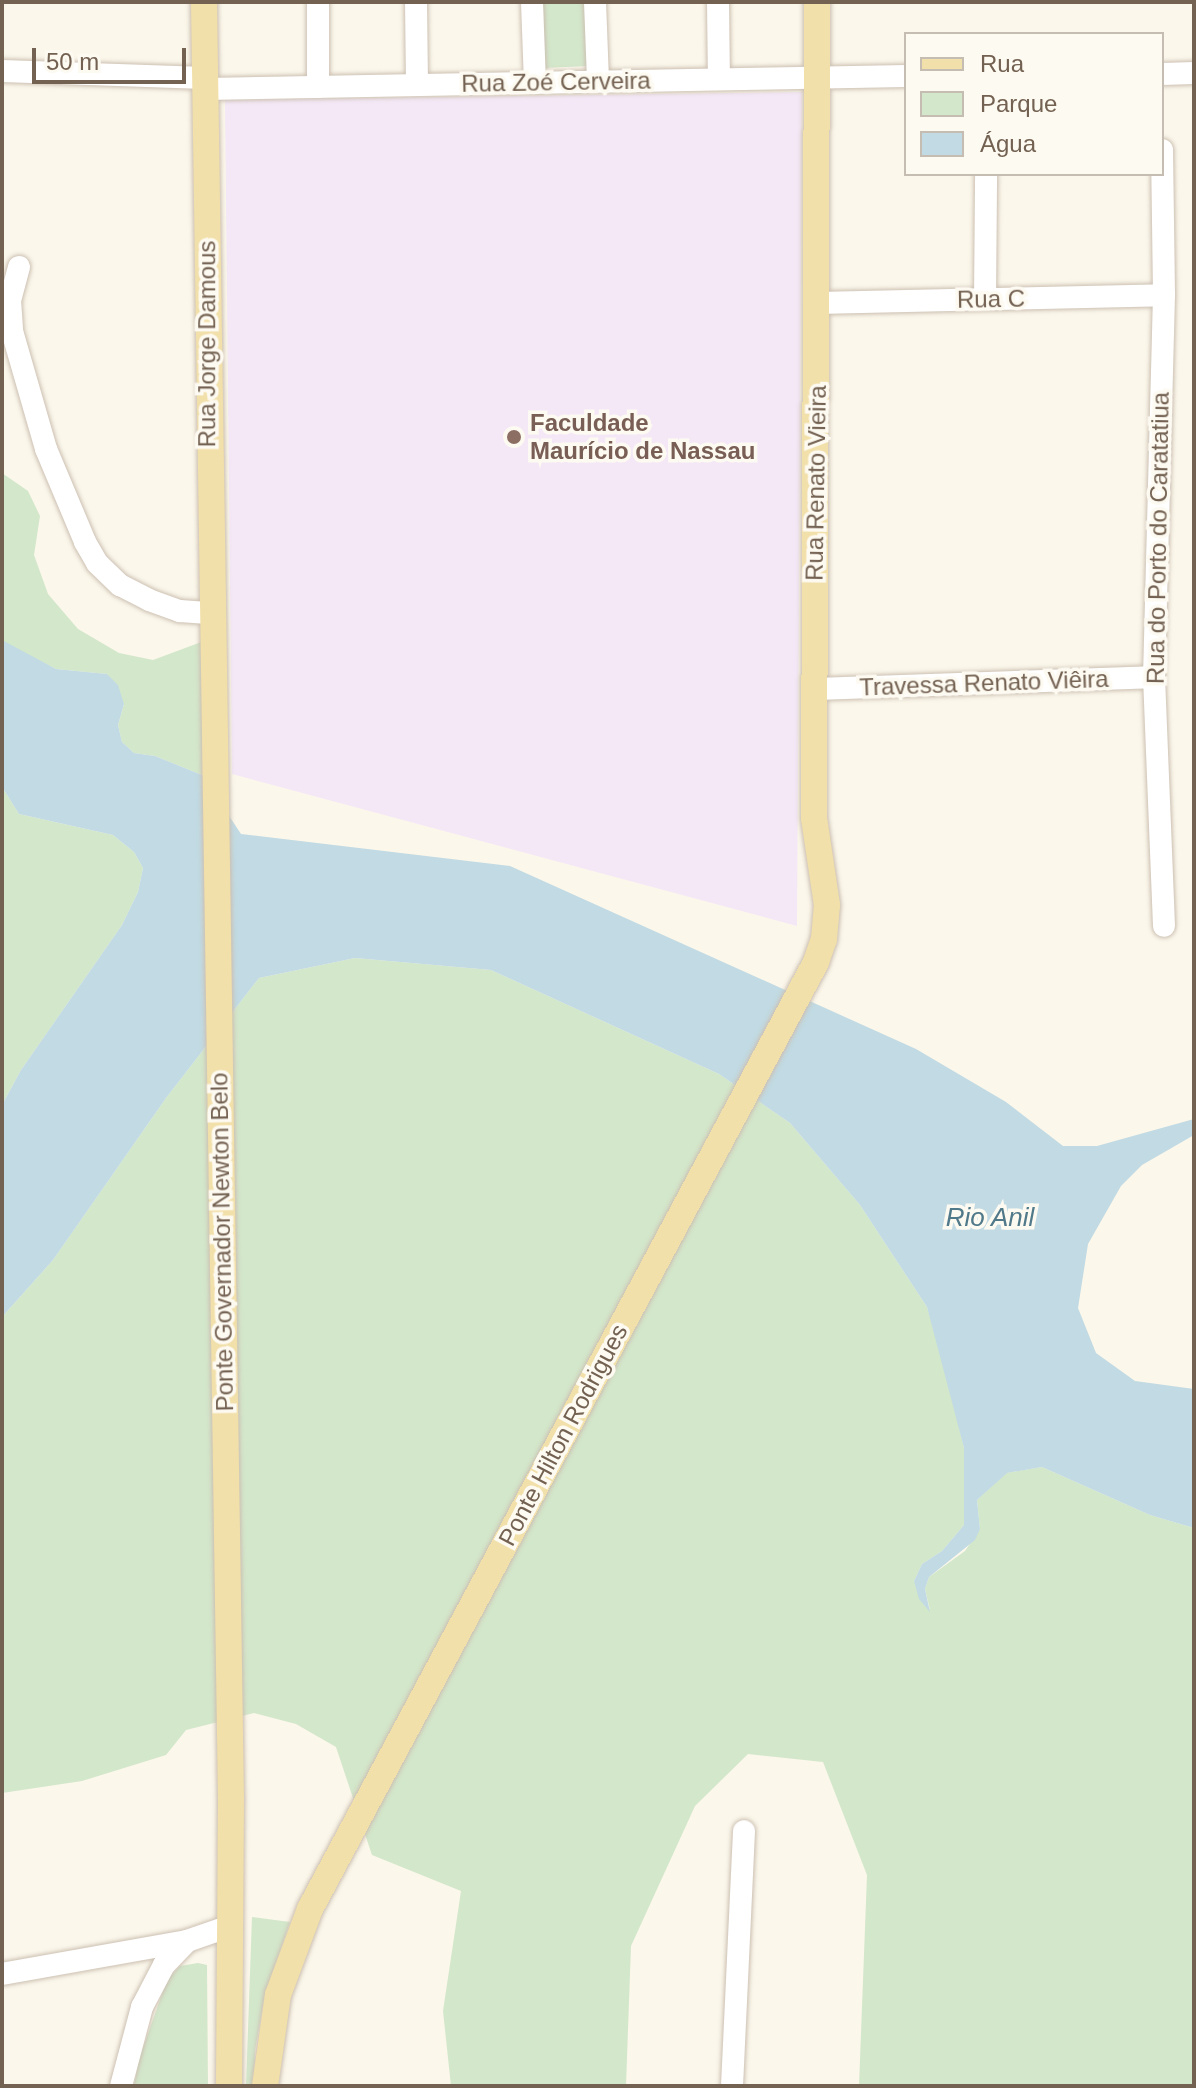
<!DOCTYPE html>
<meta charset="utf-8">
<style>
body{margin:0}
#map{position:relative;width:1196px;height:2088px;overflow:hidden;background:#fbf7eb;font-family:Helvetica,sans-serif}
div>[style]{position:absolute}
.education>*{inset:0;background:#f4e8f7}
.green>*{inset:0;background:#d3e7cb}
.water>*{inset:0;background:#c1dae3}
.roads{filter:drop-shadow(0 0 2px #ccc0b2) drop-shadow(0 0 2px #ccc0b2)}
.minor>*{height:22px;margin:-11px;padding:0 11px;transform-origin:11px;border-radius:11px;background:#fff}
.major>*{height:26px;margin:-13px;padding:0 13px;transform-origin:13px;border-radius:13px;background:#f2e0ab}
.dots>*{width:22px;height:22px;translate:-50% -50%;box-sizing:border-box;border:4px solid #fdfaf2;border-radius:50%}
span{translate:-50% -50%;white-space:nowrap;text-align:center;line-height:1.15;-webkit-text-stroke:7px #fdfaf2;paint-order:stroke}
.street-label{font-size:24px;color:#736151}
.education-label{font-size:24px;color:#785e54;font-weight:700}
.left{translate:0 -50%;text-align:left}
.water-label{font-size:26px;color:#50798a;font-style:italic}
.frame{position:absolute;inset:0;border:4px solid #736151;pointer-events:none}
.legend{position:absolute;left:904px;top:32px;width:260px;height:144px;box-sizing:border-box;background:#fdfaf2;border:2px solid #c6bdb2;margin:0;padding:10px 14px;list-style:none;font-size:24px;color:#736151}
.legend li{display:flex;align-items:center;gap:16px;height:40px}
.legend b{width:40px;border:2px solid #c6bdb2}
.scale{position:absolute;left:32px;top:48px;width:154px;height:36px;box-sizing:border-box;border:4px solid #736151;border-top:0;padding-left:10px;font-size:24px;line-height:28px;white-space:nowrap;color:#736151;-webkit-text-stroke:6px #fdfaf2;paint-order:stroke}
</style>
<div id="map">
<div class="education">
<div style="clip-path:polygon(802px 92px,797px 926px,232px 774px,225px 100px)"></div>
</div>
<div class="green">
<div style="clip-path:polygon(541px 2px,586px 2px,589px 66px,543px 68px)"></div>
<div style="clip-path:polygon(2px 473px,28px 491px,40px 516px,34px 555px,48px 594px,78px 629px,119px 653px,153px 660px,204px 641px,202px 775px,155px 756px,134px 753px,122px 742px,118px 725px,124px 704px,107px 674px,56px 669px,3px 643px)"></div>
<div style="clip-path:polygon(2px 787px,19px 814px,113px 835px,134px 852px,143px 868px,138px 892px,122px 925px,21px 1070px,2px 1105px)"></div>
<div style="clip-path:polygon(355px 958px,491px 970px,719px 1074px,790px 1123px,860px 1205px,927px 1307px,944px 1363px,964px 1448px,964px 1525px,942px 1551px,922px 1564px,914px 1581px,930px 1610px,925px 1589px,929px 1577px,965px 1551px,980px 1529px,977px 1500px,1006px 1473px,1042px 1467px,1150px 1515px,1194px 1528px,1194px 2086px,859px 2086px,867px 1875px,823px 1762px,748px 1754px,695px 1806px,631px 1946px,626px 2086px,451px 2086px,443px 2011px,461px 1891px,372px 1855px,336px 1747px,296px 1724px,254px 1713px,186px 1730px,166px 1755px,82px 1781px,2px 1793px,2px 1317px,53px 1260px,166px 1098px,259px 978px)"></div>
<div style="clip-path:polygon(252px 1917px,290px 1922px,265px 1994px,255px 2050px,254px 2086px,246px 2086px)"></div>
<div style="clip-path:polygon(198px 1963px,207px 1965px,208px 2086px,134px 2086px,139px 2059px,167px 1980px,180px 1966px)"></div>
</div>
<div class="water">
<div style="clip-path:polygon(2px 640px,56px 669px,107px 674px,118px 685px,124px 704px,118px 725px,122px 742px,134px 753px,155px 756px,202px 775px,241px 834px,510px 866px,916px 1049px,1006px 1102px,1063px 1146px,1097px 1146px,1194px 1119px,1194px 1135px,1142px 1165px,1121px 1186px,1088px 1244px,1078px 1308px,1096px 1353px,1135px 1381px,1194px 1389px,1194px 1528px,1150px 1515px,1042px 1467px,1007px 1473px,977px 1500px,980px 1529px,975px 1540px,929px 1577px,925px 1589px,930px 1612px,919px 1599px,914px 1581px,922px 1564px,942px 1551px,964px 1525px,964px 1448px,927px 1307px,860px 1205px,790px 1123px,719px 1074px,491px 970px,355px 958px,259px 978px,166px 1098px,53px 1260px,2px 1317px,2px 1105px,21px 1070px,122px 925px,138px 892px,143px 868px,134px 852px,113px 835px,19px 814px,2px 787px)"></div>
</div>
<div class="roads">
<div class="minor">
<div style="left:318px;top:2px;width:85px;rotate:90deg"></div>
<div style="left:416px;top:2px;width:83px;rotate:89.3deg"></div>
<div style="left:532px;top:2px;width:81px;rotate:87.9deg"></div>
<div style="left:595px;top:2px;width:79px;rotate:87.8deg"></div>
<div style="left:718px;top:2px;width:77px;rotate:89.3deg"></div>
<div style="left:2px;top:71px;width:203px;rotate:2deg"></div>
<div style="left:1162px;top:74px;width:32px;rotate:-2deg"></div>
<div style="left:205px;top:89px;width:701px;rotate:-1.06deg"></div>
<div style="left:1162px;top:150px;width:145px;rotate:89.2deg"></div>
<div style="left:1164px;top:295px;width:382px;rotate:91.5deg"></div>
<div style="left:1154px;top:677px;width:249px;rotate:87.7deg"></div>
<div style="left:19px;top:267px;width:34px;rotate:105deg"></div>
<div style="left:10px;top:300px;width:31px;rotate:86deg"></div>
<div style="left:12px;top:331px;width:123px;rotate:73.9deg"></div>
<div style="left:46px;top:449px;width:101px;rotate:67.2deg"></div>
<div style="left:85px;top:542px;width:24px;rotate:60deg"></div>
<div style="left:97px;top:563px;width:32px;rotate:44deg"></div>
<div style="left:120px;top:585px;width:33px;rotate:27deg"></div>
<div style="left:149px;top:600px;width:33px;rotate:20deg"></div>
<div style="left:180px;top:611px;width:31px;rotate:4deg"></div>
<div style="left:985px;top:299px;width:125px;rotate:-89.5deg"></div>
<div style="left:817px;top:303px;width:347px;rotate:-1.3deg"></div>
<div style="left:813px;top:689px;width:341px;rotate:-2deg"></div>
<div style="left:2px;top:1974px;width:188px;rotate:-10.1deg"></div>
<div style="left:121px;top:2086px;width:82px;rotate:-75.1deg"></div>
<div style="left:142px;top:2007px;width:47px;rotate:-62.4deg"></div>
<div style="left:164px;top:1965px;width:33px;rotate:-46deg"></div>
<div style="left:187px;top:1941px;width:46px;rotate:-19.2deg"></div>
<div style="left:732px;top:2086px;width:255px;rotate:-87.3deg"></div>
</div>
<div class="major">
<div style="left:204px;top:2px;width:1796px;rotate:89.14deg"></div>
<div style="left:231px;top:1798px;width:288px;rotate:90.4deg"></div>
<div style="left:265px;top:2086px;width:92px;rotate:-81.9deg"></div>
<div style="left:278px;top:1995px;width:92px;rotate:-69.6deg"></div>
<div style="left:310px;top:1909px;width:1074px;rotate:-61.88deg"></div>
<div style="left:816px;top:962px;width:24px;rotate:-71deg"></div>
<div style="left:824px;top:939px;width:34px;rotate:-85deg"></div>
<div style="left:827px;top:905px;width:88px;rotate:-98.5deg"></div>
<div style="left:814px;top:818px;width:816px;rotate:-89.79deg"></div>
</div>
</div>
<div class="dots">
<div style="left:514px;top:437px;background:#8d6e63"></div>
</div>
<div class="street-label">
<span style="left:556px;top:82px;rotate:-1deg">Rua Zoé Cerveira</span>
<span style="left:991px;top:299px;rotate:-1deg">Rua C</span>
<span style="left:207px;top:344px;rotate:-90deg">Rua Jorge Damous</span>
<span style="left:816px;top:483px;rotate:-89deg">Rua Renato Vieira</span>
<span style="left:1158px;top:538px;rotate:-89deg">Rua do Porto do Caratatiua</span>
<span style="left:984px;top:683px;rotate:-2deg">Travessa Renato Viêira</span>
<span style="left:222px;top:1242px;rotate:-91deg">Ponte Governador Newton Belo</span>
<span style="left:563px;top:1435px;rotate:-62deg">Ponte Hilton Rodrigues</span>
</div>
<div class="education-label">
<span class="left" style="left:530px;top:437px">Faculdade<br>Maurício de Nassau</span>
</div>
<div class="water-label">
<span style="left:990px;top:1218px">Rio Anil</span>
</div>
<div class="frame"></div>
<ul class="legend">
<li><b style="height:10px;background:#f2e0ab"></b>Rua</li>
<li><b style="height:22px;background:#d3e7cb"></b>Parque</li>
<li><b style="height:22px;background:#c1dae3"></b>Água</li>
</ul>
<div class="scale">50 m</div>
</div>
